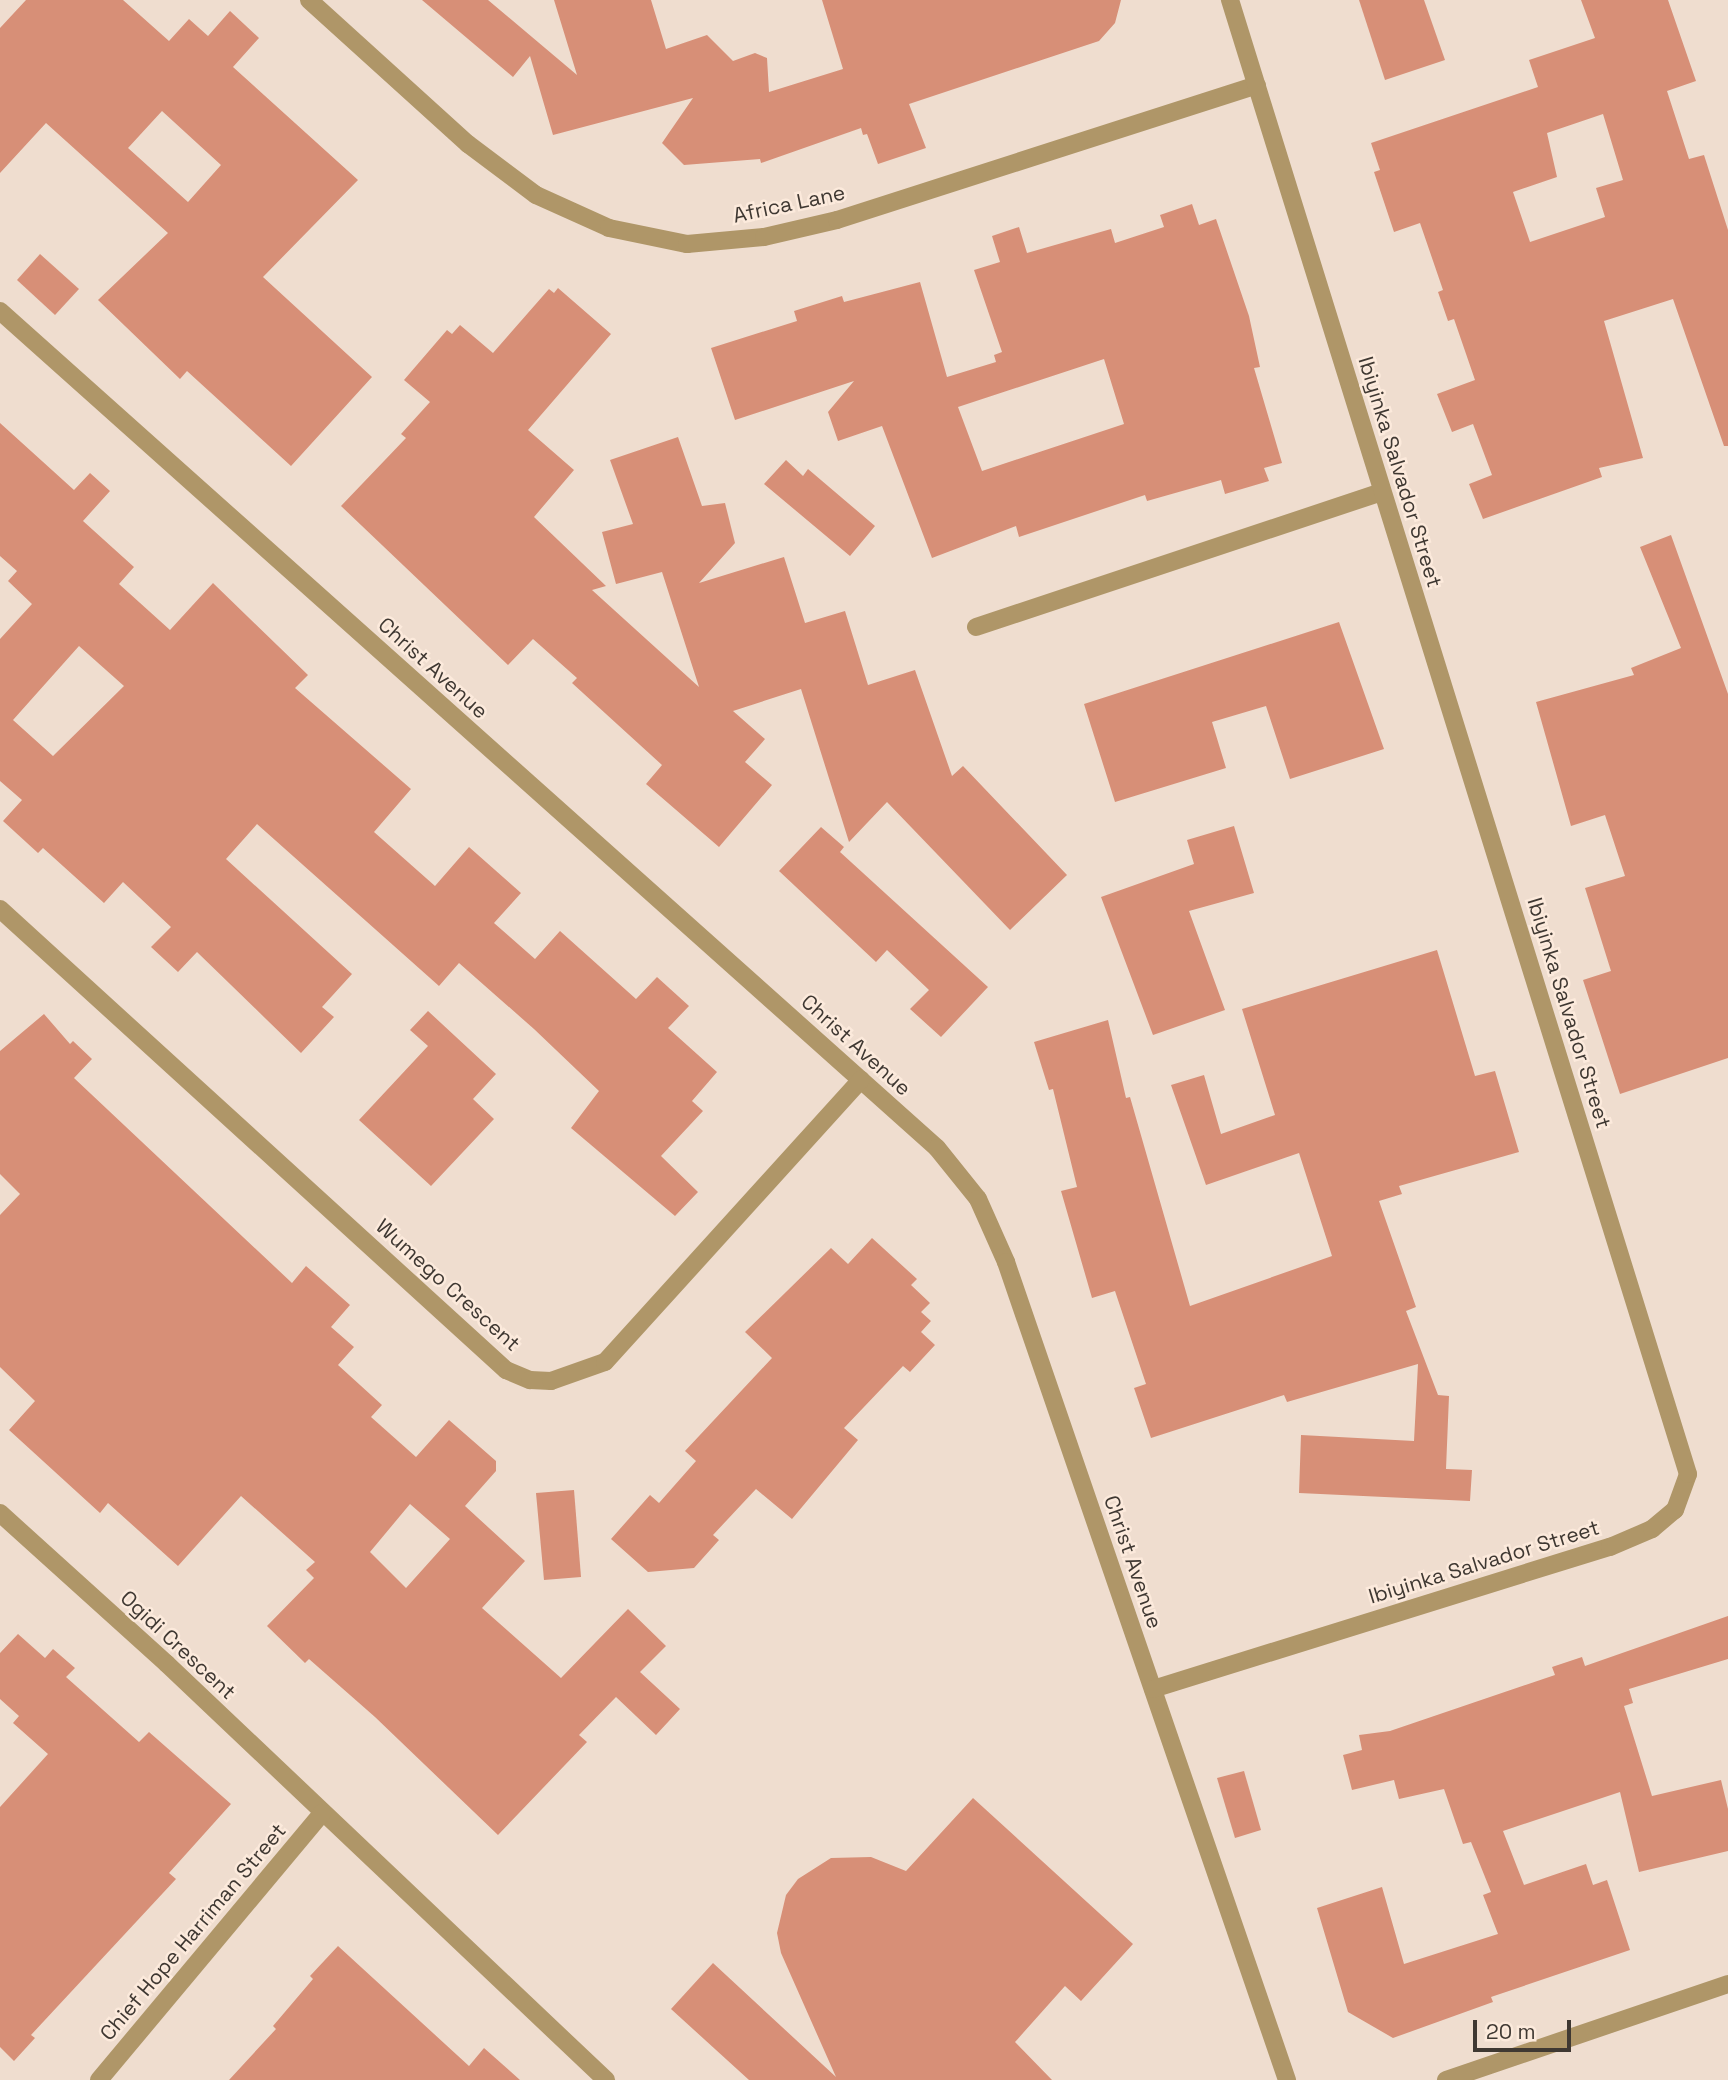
<!DOCTYPE html>
<style>
body{margin:0}
#map{position:relative;width:1728px;height:2080px;overflow:hidden;background:#efddcf;font-family:"Space Grotesk",sans-serif}
div>[style]{position:absolute}
.building>*{inset:0;background:#d78f77}
.street>*{height:18px;margin:-9px;padding:0 9px;transform-origin:9px;border-radius:9px;background:#af9668}
span{translate:-50% -50%;white-space:nowrap;text-align:center;line-height:1.15;-webkit-text-stroke:5px #fceadc;paint-order:stroke}
.street-label{font-size:21px;color:#3f3832}
.scale{position:absolute;left:1473px;top:2020px;width:98px;height:32px;box-sizing:border-box;border:4px solid #3f3832;border-top:0;padding-left:9px;font-size:21px;line-height:24px;white-space:nowrap;color:#3f3832;-webkit-text-stroke:5px #fceadc;paint-order:stroke}
</style>
<div id="map">
<div class="building">
<div style="clip-path:polygon(evenodd,26px 0,123px 0,169px 41px,189px 19px,208px 36px,230px 11px,259px 38px,233px 67px,358px 180px,263px 277px,372px 377px,291px 466px,187px 371px,180px 379px,98px 300px,168px 233px,46px 123px,0 173px,0 28px,26px 0,162px 111px,221px 165px,188px 202px,128px 148px,162px 111px)"></div>
<div style="clip-path:polygon(422px 0,488px 0,577px 75px,554px 0,651px 0,666px 49px,707px 35px,733px 61px,755px 53px,767px 58px,769px 92px,843px 69px,822px 0,1121px 0,1115px 23px,1099px 41px,909px 104px,926px 148px,878px 164px,867px 134px,863px 135px,861px 128px,761px 163px,760px 159px,684px 165px,662px 143px,693px 98px,553px 135px,530px 56px,513px 77px)"></div>
<div style="clip-path:polygon(1359px 0,1424px 0,1445px 60px,1385px 80px)"></div>
<div style="clip-path:polygon(evenodd,1581px 0,1668px 0,1696px 81px,1667px 91px,1689px 159px,1704px 155px,1728px 230px,1728px 446px,1724px 446px,1673px 299px,1604px 321px,1643px 458px,1599px 468px,1602px 477px,1483px 519px,1469px 484px,1492px 475px,1473px 424px,1452px 432px,1437px 394px,1475px 380px,1454px 319px,1448px 321px,1438px 292px,1443px 290px,1420px 223px,1394px 232px,1374px 172px,1380px 170px,1371px 143px,1538px 87px,1529px 60px,1595px 38px,1581px 0,1603px 114px,1623px 180px,1596px 188px,1605px 217px,1530px 242px,1513px 192px,1557px 177px,1547px 133px,1603px 114px)"></div>
<div style="clip-path:polygon(evenodd,1192px 204px,1199px 225px,1216px 219px,1249px 316px,1260px 367px,1254px 368px,1282px 463px,1264px 468px,1269px 481px,1225px 494px,1221px 480px,1147px 501px,1145px 495px,1019px 537px,1016px 526px,932px 558px,882px 426px,838px 441px,828px 412px,854px 381px,735px 420px,711px 348px,797px 321px,794px 311px,842px 296px,844px 302px,920px 282px,947px 377px,996px 362px,994px 355px,1002px 352px,974px 270px,1000px 262px,992px 236px,1019px 227px,1027px 253px,1111px 229px,1115px 243px,1164px 227px,1160px 215px,1192px 204px,1104px 359px,1124px 424px,982px 471px,958px 407px,1104px 359px)"></div>
<div style="clip-path:polygon(40px 254px,79px 289px,55px 315px,17px 280px)"></div>
<div style="clip-path:polygon(558px 288px,611px 334px,528px 430px,574px 470px,534px 517px,606px 586px,592px 590px,699px 687px,662px 572px,616px 584px,602px 532px,633px 524px,610px 460px,678px 437px,702px 506px,725px 503px,735px 543px,699px 583px,784px 557px,805px 623px,845px 611px,868px 685px,915px 670px,952px 776px,963px 766px,1067px 875px,1010px 930px,887px 802px,849px 842px,801px 689px,733px 711px,765px 739px,745px 762px,772px 785px,719px 847px,646px 784px,662px 765px,572px 683px,577px 678px,533px 639px,508px 665px,341px 506px,406px 438px,401px 434px,430px 402px,404px 380px,447px 330px,452px 334px,460px 325px,493px 353px,549px 289px,554px 293px)"></div>
<div style="clip-path:polygon(evenodd,0 423px,74px 490px,90px 473px,110px 491px,83px 521px,134px 567px,119px 584px,170px 630px,213px 583px,308px 675px,295px 688px,411px 789px,374px 832px,435px 886px,469px 847px,521px 893px,494px 923px,535px 959px,560px 931px,636px 999px,657px 977px,689px 1006px,668px 1028px,717px 1072px,692px 1101px,703px 1111px,661px 1156px,698px 1192px,675px 1216px,571px 1128px,599px 1091px,534px 1029px,459px 963px,439px 986px,257px 824px,226px 859px,352px 974px,322px 1007px,334px 1017px,301px 1053px,197px 952px,178px 972px,151px 947px,171px 927px,123px 882px,104px 903px,43px 848px,38px 853px,3px 821px,22px 800px,0 781px,0 639px,32px 604px,8px 581px,17px 571px,0 556px,0 423px,79px 646px,124px 686px,53px 756px,13px 720px,79px 646px)"></div>
<div style="clip-path:polygon(786px 460px,803px 476px,808px 469px,875px 526px,850px 556px,764px 484px)"></div>
<div style="clip-path:polygon(1671px 535px,1728px 694px,1728px 1058px,1620px 1094px,1583px 980px,1611px 971px,1585px 888px,1625px 876px,1605px 815px,1571px 826px,1536px 702px,1634px 675px,1631px 668px,1681px 648px,1640px 547px)"></div>
<div style="clip-path:polygon(1339px 622px,1384px 749px,1290px 779px,1266px 706px,1212px 722px,1226px 768px,1115px 802px,1084px 704px)"></div>
<div style="clip-path:polygon(1234px 826px,1254px 893px,1189px 911px,1225px 1010px,1153px 1035px,1101px 897px,1194px 864px,1187px 840px)"></div>
<div style="clip-path:polygon(821px 827px,844px 847px,840px 852px,988px 987px,941px 1037px,910px 1009px,929px 990px,887px 950px,876px 962px,779px 871px)"></div>
<div style="clip-path:polygon(1437px 950px,1475px 1076px,1495px 1071px,1519px 1152px,1399px 1186px,1402px 1194px,1379px 1201px,1416px 1307px,1406px 1311px,1438px 1395px,1449px 1396px,1446px 1469px,1472px 1470px,1470px 1501px,1299px 1493px,1301px 1435px,1414px 1441px,1418px 1364px,1287px 1402px,1284px 1395px,1151px 1438px,1134px 1388px,1146px 1384px,1115px 1291px,1092px 1298px,1061px 1191px,1077px 1187px,1053px 1089px,1049px 1090px,1034px 1042px,1108px 1020px,1126px 1098px,1130px 1097px,1190px 1306px,1332px 1256px,1299px 1153px,1206px 1185px,1171px 1085px,1204px 1075px,1221px 1134px,1275px 1115px,1242px 1009px)"></div>
<div style="clip-path:polygon(428px 1011px,496px 1074px,473px 1099px,494px 1119px,431px 1186px,359px 1120px,428px 1046px,410px 1030px)"></div>
<div style="clip-path:polygon(evenodd,44px 1014px,70px 1044px,73px 1041px,92px 1059px,74px 1078px,292px 1283px,306px 1266px,350px 1305px,331px 1327px,354px 1347px,338px 1365px,382px 1405px,371px 1417px,416px 1457px,449px 1420px,496px 1461px,496px 1471px,465px 1506px,525px 1561px,482px 1608px,561px 1678px,628px 1609px,666px 1646px,640px 1672px,680px 1709px,656px 1735px,616px 1697px,579px 1735px,587px 1742px,498px 1835px,375px 1717px,309px 1659px,305px 1663px,267px 1626px,314px 1578px,306px 1570px,315px 1562px,241px 1496px,178px 1566px,108px 1503px,100px 1513px,9px 1430px,35px 1401px,0 1367px,0 1215px,20px 1194px,0 1174px,0 1051px,44px 1014px,410px 1504px,450px 1539px,406px 1588px,370px 1552px,410px 1504px)"></div>
<div style="clip-path:polygon(872px 1238px,917px 1279px,911px 1285px,930px 1303px,921px 1312px,931px 1321px,921px 1332px,935px 1345px,910px 1372px,903px 1366px,844px 1428px,858px 1440px,792px 1519px,756px 1489px,713px 1535px,719px 1540px,694px 1568px,648px 1572px,611px 1539px,650px 1495px,659px 1503px,696px 1461px,685px 1451px,772px 1358px,745px 1332px,831px 1248px,848px 1264px)"></div>
<div style="clip-path:polygon(574px 1490px,581px 1577px,544px 1580px,536px 1493px)"></div>
<div style="clip-path:polygon(1728px 1616px,1728px 1659px,1629px 1689px,1633px 1703px,1624px 1706px,1652px 1796px,1721px 1780px,1728px 1809px,1728px 1851px,1639px 1872px,1620px 1792px,1503px 1831px,1524px 1885px,1586px 1864px,1593px 1885px,1607px 1880px,1630px 1950px,1491px 1997px,1493px 2002px,1393px 2038px,1348px 2012px,1317px 1908px,1382px 1887px,1404px 1964px,1498px 1934px,1483px 1895px,1491px 1892px,1471px 1842px,1463px 1844px,1444px 1789px,1399px 1799px,1394px 1780px,1352px 1790px,1343px 1755px,1362px 1750px,1359px 1735px,1390px 1731px,1555px 1675px,1552px 1667px,1582px 1657px,1585px 1666px)"></div>
<div style="clip-path:polygon(18px 1634px,45px 1658px,53px 1649px,75px 1668px,66px 1677px,139px 1742px,149px 1732px,231px 1804px,169px 1873px,176px 1879px,31px 2035px,35px 2038px,14px 2061px,0 2047px,0 1807px,48px 1754px,13px 1723px,19px 1716px,0 1699px,0 1653px)"></div>
<div style="clip-path:polygon(1244px 1771px,1261px 1830px,1235px 1838px,1217px 1778px)"></div>
<div style="clip-path:polygon(973px 1798px,1133px 1944px,1081px 2001px,1065px 1986px,1015px 2042px,1052px 2080px,749px 2080px,671px 2009px,713px 1963px,836px 2077px,781px 1953px,777px 1933px,786px 1895px,798px 1879px,831px 1858px,871px 1857px,906px 1871px)"></div>
<div style="clip-path:polygon(338px 1946px,469px 2066px,484px 2048px,520px 2080px,229px 2080px,276px 2029px,273px 2026px,313px 1979px,310px 1976px)"></div>
</div>
<div class="street">
<div style="left:309px;top:0;width:215px;rotate:42.2deg"></div>
<div style="left:468px;top:144px;width:85px;rotate:36.9deg"></div>
<div style="left:536px;top:195px;width:80px;rotate:24.3deg"></div>
<div style="left:609px;top:228px;width:80px;rotate:11.6deg"></div>
<div style="left:687px;top:244px;width:77px;rotate:-5.2deg"></div>
<div style="left:764px;top:237px;width:75px;rotate:-13.1deg"></div>
<div style="left:837px;top:220px;width:441px;rotate:-17.8deg"></div>
<div style="left:0;top:311px;width:1256px;rotate:41.77deg"></div>
<div style="left:937px;top:1148px;width:65px;rotate:51.2deg"></div>
<div style="left:978px;top:1199px;width:69px;rotate:66deg"></div>
<div style="left:1006px;top:1262px;width:865px;rotate:71.04deg"></div>
<div style="left:976px;top:627px;width:428px;rotate:-18.4deg"></div>
<div style="left:0;top:909px;width:685px;rotate:42.34deg"></div>
<div style="left:506px;top:1370px;width:26px;rotate:23deg"></div>
<div style="left:530px;top:1380px;width:21px;rotate:3deg"></div>
<div style="left:551px;top:1381px;width:57px;rotate:-19.4deg"></div>
<div style="left:605px;top:1362px;width:381px;rotate:-47.8deg"></div>
<div style="left:0;top:1513px;width:225px;rotate:42.1deg"></div>
<div style="left:167px;top:1664px;width:605px;rotate:43.46deg"></div>
<div style="left:1153px;top:1689px;width:479px;rotate:-17.3deg"></div>
<div style="left:1610px;top:1547px;width:46px;rotate:-23.2deg"></div>
<div style="left:1652px;top:1529px;width:30px;rotate:-40deg"></div>
<div style="left:1675px;top:1510px;width:38px;rotate:-70deg"></div>
<div style="left:1688px;top:1474px;width:1544px;rotate:-107.26deg"></div>
<div style="left:99px;top:2080px;width:348px;rotate:-50.1deg"></div>
<div style="left:1446px;top:2080px;width:298px;rotate:-18.8deg"></div>
</div>
<div class="street-label">
<span style="left:789px;top:204px;rotate:-12deg">Africa Lane</span>
<span style="left:1400px;top:472px;rotate:73deg">Ibiyinka Salvador Street</span>
<span style="left:433px;top:668px;rotate:42deg">Christ Avenue</span>
<span style="left:1569px;top:1013px;rotate:73deg">Ibiyinka Salvador Street</span>
<span style="left:856px;top:1045px;rotate:42deg">Christ Avenue</span>
<span style="left:448px;top:1285px;rotate:42deg">Wumego Crescent</span>
<span style="left:1133px;top:1562px;rotate:71deg">Christ Avenue</span>
<span style="left:1484px;top:1562px;rotate:-17deg">Ibiyinka Salvador Street</span>
<span style="left:178px;top:1645px;rotate:43deg">Ogidi Crescent</span>
<span style="left:193px;top:1932px;rotate:-50deg">Chief Hope Harriman Street</span>
</div>
<div class="scale">20 m</div>
</div>
